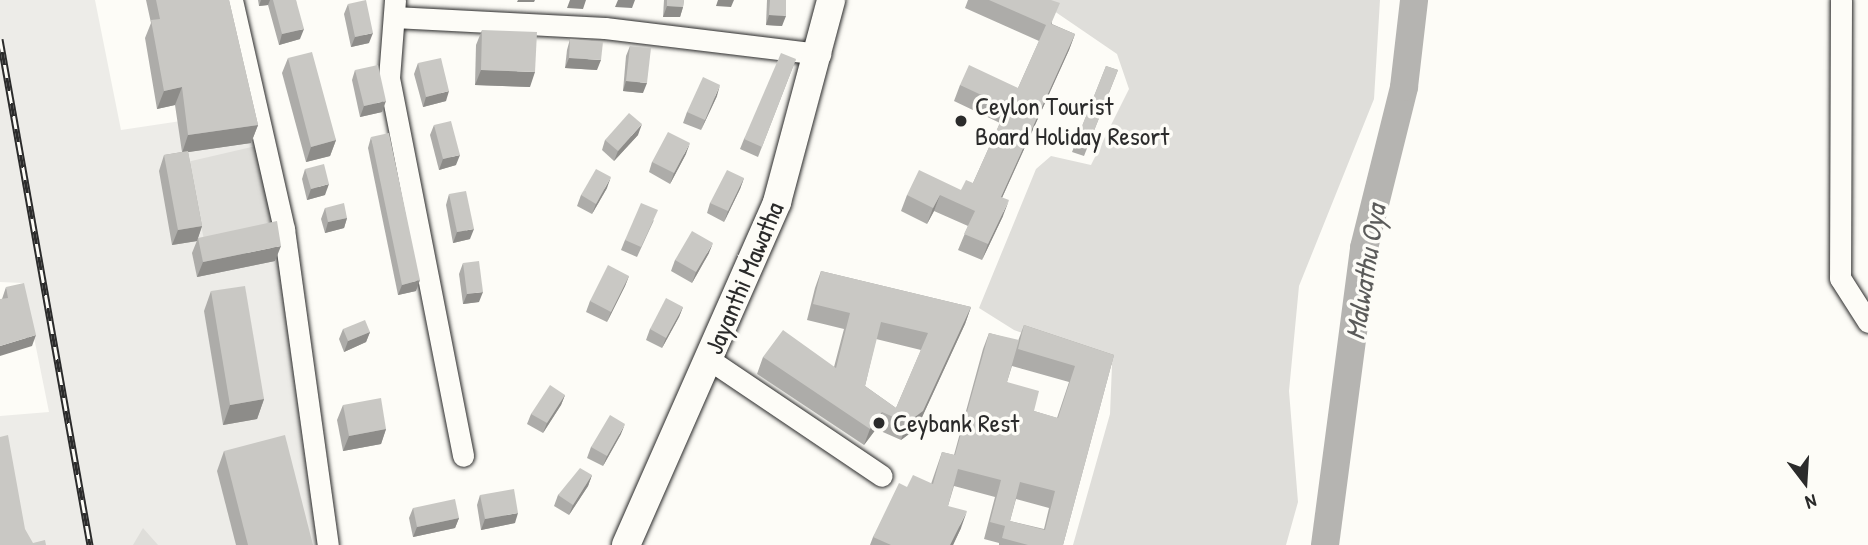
<!DOCTYPE html>
<style>
body{margin:0}
#map{position:relative;width:1868px;height:545px;overflow:hidden;background:#fdfcf7;font-family:"Patrick Hand",sans-serif}
div>[style]{position:absolute}
.built>*{inset:0;background:#edece8}
.green>*{inset:0;background:#dfdeda}
.river>*{height:28px;margin:-14px;padding:0 14px;transform-origin:14px;border-radius:14px;background:#b5b4b1}
.roads{filter:drop-shadow(0 0 2px #2b2b2b) drop-shadow(0 0 2px #2b2b2b)}
.minor>*{height:21px;margin:-10.5px;padding:0 10.5px;transform-origin:10.5px;border-radius:10.5px;background:#fdfcf7}
.major>*{height:28px;margin:-14px;padding:0 14px;transform-origin:14px;border-radius:14px;background:#fdfcf7}
.rail>*{height:7px;margin-top:-3.5px;transform-origin:0;background:repeating-linear-gradient(90deg,#fdfcf7 0 13px,#2b2b2b 0 26px);box-sizing:border-box;border-block:2px solid #2b2b2b}
.wall>*{inset:0;background:#adaca9}
.shaded-wall>*{inset:0;background:#8d8c89}
.building>*{inset:0;background:#c9c8c4}
.dots>*{width:19px;height:19px;translate:-50% -50%;box-sizing:border-box;border:4px solid #fdfcf7;border-radius:50%}
span{translate:-50% -50%;white-space:nowrap;text-align:center;line-height:1.15;-webkit-text-stroke:7px #fdfcf7;paint-order:stroke}
.poi-label{font-size:26px;color:#2b2b2b}
.left{translate:0 -50%;text-align:left}
.street-label{font-size:26px;color:#2b2b2b}
.water-label{font-size:28px;color:#5b5b5a;font-style:italic}
.north{position:absolute;left:1770px;top:447px;width:70px;height:70px;-webkit-text-stroke:5px #fdfcf7;paint-order:stroke;rotate:163deg;font-size:19px;font-weight:700;line-height:28px;text-align:center;color:#2b2b2b}
.north::after{content:'';display:block;margin:auto;width:24px;height:32px;background:#2b2b2b;clip-path:polygon(50% 0,100% 100%,50% 72%,0 100%)}
</style>
<div id="map">
<div class="built">
<div style="clip-path:polygon(0 0,95px 0,121px 130px,261px 109px,328px 545px,0 545px,0 416px,49px 412px,23px 283px,0 282px)"></div>
</div>
<div class="green">
<div style="clip-path:polygon(1038px 0,1380px 0,1374px 99px,1299px 286px,1289px 391px,1298px 502px,1286px 545px,1073px 545px,1110px 414px,1112px 365px,1014px 330px,979px 308px,1036px 169px,1051px 156px,1091px 165px,1129px 89px,1117px 54px)"></div>
<div style="clip-path:polygon(256px 146px,274px 228px,205px 244px,187px 162px)"></div>
<div style="clip-path:polygon(143px 528px,158px 545px,133px 545px)"></div>
</div>
<div class="river">
<div style="left:1325px;top:545px;width:300px;rotate:-82.5deg"></div>
<div style="left:1364px;top:248px;width:166px;rotate:-76deg"></div>
<div style="left:1404px;top:87px;width:88px;rotate:-83.4deg"></div>
</div>
<div class="roads">
<div class="minor">
<div style="left:232px;top:0;width:235px;rotate:77.2deg"></div>
<div style="left:284px;top:229px;width:319px;rotate:82.1deg"></div>
<div style="left:395px;top:0;width:78px;rotate:94.4deg"></div>
<div style="left:389px;top:78px;width:385px;rotate:78.9deg"></div>
<div style="left:1841px;top:0;width:278px;rotate:90.2deg"></div>
<div style="left:1840px;top:278px;width:52px;rotate:57.5deg"></div>
<div style="left:394px;top:17px;width:211px;rotate:3deg"></div>
<div style="left:605px;top:28px;width:217px;rotate:6.9deg"></div>
<div style="left:710px;top:360px;width:207px;rotate:34deg"></div>
</div>
<div class="major">
<div style="left:626px;top:545px;width:375px;rotate:-66.2deg"></div>
<div style="left:777px;top:202px;width:209px;rotate:-75deg"></div>
</div>
</div>
<div class="rail">
<div style="left:0;top:39px;width:514px;rotate:79.91deg"></div>
</div>
<div class="wall">
<div style="clip-path:polygon(146px 0,229px 0,258px 125px,251px 143px,188px 152px,202px 226px,197px 241px,172px 245px,159px 171px,164px 155px,182px 152px,175px 105px,157px 109px,145px 38px,151px 23px)"></div>
<div style="clip-path:polygon(258px 0,296px 0,300px 39px,279px 45px,268px 5px,259px 6px)"></div>
<div style="clip-path:polygon(664px 0,684px 0,683px 7px,680px 17px,663px 17px)"></div>
<div style="clip-path:polygon(767px 0,786px 0,782px 26px,766px 25px)"></div>
<div style="clip-path:polygon(968px 0,1051px 0,1052px 24px,1075px 34px,1069px 50px,1002px 198px,1003px 216px,982px 260px,958px 250px,968px 226px,934px 211px,927px 224px,901px 211px,907px 195px,961px 190px,973px 183px,1000px 123px,954px 101px,960px 85px,1018px 88px,1039px 41px,965px 8px)"></div>
<div style="clip-path:polygon(348px 4px,369px 43px,351px 47px,344px 14px)"></div>
<div style="clip-path:polygon(482px 30px,530px 87px,475px 85px,476px 45px)"></div>
<div style="clip-path:polygon(570px 39px,597px 70px,565px 68px,567px 50px)"></div>
<div style="clip-path:polygon(630px 46px,643px 93px,623px 91px,626px 56px)"></div>
<div style="clip-path:polygon(288px 58px,336px 140px,330px 156px,306px 162px,282px 73px)"></div>
<div style="clip-path:polygon(796px 59px,758px 157px,740px 149px,744px 139px)"></div>
<div style="clip-path:polygon(418px 63px,446px 101px,423px 107px,414px 74px)"></div>
<div style="clip-path:polygon(1106px 66px,1118px 70px,1084px 156px,1072px 152px)"></div>
<div style="clip-path:polygon(355px 70px,382px 112px,360px 117px,352px 80px)"></div>
<div style="clip-path:polygon(717px 96px,701px 130px,683px 123px,687px 112px)"></div>
<div style="clip-path:polygon(434px 125px,456px 165px,439px 170px,430px 135px)"></div>
<div style="clip-path:polygon(638px 135px,614px 161px,602px 150px,605px 140px)"></div>
<div style="clip-path:polygon(371px 137px,416px 291px,398px 295px,368px 148px)"></div>
<div style="clip-path:polygon(686px 154px,670px 184px,649px 172px,652px 162px)"></div>
<div style="clip-path:polygon(305px 169px,325px 195px,307px 200px,302px 179px)"></div>
<div style="clip-path:polygon(744px 178px,740px 189px,724px 222px,707px 213px,710px 203px)"></div>
<div style="clip-path:polygon(607px 188px,592px 214px,577px 206px,581px 195px)"></div>
<div style="clip-path:polygon(449px 194px,470px 239px,453px 243px,446px 205px)"></div>
<div style="clip-path:polygon(325px 208px,347px 218px,344px 228px,325px 233px,321px 219px)"></div>
<div style="clip-path:polygon(654px 220px,637px 257px,621px 250px,625px 240px)"></div>
<div style="clip-path:polygon(198px 238px,275px 261px,197px 277px,192px 253px)"></div>
<div style="clip-path:polygon(709px 253px,692px 283px,671px 271px,675px 260px)"></div>
<div style="clip-path:polygon(463px 263px,479px 302px,463px 304px,459px 274px)"></div>
<div style="clip-path:polygon(evenodd,821px 271px,971px 307px,965px 324px,917px 428px,901px 440px,876px 429px,864px 445px,757px 374px,763px 357px,834px 367px,844px 329px,807px 320px,815px 288px,821px 271px,876px 339px,921px 350px,896px 408px,865px 386px,876px 339px)"></div>
<div style="clip-path:polygon(629px 276px,625px 286px,607px 322px,586px 312px,590px 301px)"></div>
<div style="clip-path:polygon(6px 287px,32px 346px,2px 299px)"></div>
<div style="clip-path:polygon(211px 291px,264px 399px,257px 419px,223px 425px,204px 311px)"></div>
<div style="clip-path:polygon(683px 307px,679px 317px,662px 348px,646px 340px,650px 329px)"></div>
<div style="clip-path:polygon(evenodd,1024px 325px,1114px 355px,1063px 545px,999px 545px,999px 543px,984px 539px,995px 497px,954px 486px,948px 506px,961px 528px,953px 545px,870px 545px,873px 537px,907px 487px,931px 484px,942px 452px,954px 455px,983px 349px,989px 333px,1018px 341px,1024px 325px,1012px 366px,1069px 382px,1057px 418px,1034px 411px,1007px 382px,1012px 366px,1024px 325px,1016px 499px,1049px 508px,1044px 529px,1010px 521px,1016px 499px)"></div>
<div style="clip-path:polygon(343px 329px,370px 332px,366px 342px,344px 352px,339px 339px)"></div>
<div style="clip-path:polygon(565px 395px,561px 405px,543px 433px,527px 424px,531px 414px)"></div>
<div style="clip-path:polygon(343px 405px,386px 429px,381px 444px,343px 451px,337px 420px)"></div>
<div style="clip-path:polygon(621px 434px,603px 466px,587px 458px,591px 447px)"></div>
<div style="clip-path:polygon(224px 451px,313px 545px,236px 545px,217px 471px)"></div>
<div style="clip-path:polygon(592px 475px,588px 486px,569px 515px,554px 506px,558px 495px)"></div>
<div style="clip-path:polygon(480px 495px,515px 523px,481px 530px,477px 505px)"></div>
<div style="clip-path:polygon(413px 508px,459px 518px,455px 528px,413px 537px,409px 518px)"></div>
</div>
<div class="shaded-wall">
<div style="clip-path:polygon(261px 0,270px 0,268px 5px,259px 6px)"></div>
<div style="clip-path:polygon(518px 0,535px 0,534px 2px,517px 2px)"></div>
<div style="clip-path:polygon(570px 0,586px 0,583px 9px,567px 8px)"></div>
<div style="clip-path:polygon(618px 0,635px 0,632px 8px,615px 7px)"></div>
<div style="clip-path:polygon(718px 0,734px 0,731px 7px,716px 6px)"></div>
<div style="clip-path:polygon(667px 6px,683px 7px,680px 17px,663px 17px)"></div>
<div style="clip-path:polygon(769px 15px,786px 16px,782px 26px,766px 25px)"></div>
<div style="clip-path:polygon(304px 29px,300px 39px,279px 45px,282px 34px)"></div>
<div style="clip-path:polygon(373px 33px,369px 43px,351px 47px,355px 37px)"></div>
<div style="clip-path:polygon(1075px 34px,1069px 50px,995px 213px,1001px 197px)"></div>
<div style="clip-path:polygon(569px 58px,601px 60px,597px 70px,565px 68px)"></div>
<div style="clip-path:polygon(481px 70px,535px 72px,530px 87px,475px 85px)"></div>
<div style="clip-path:polygon(626px 81px,647px 83px,643px 93px,623px 91px)"></div>
<div style="clip-path:polygon(720px 85px,717px 96px,701px 130px,705px 120px)"></div>
<div style="clip-path:polygon(182px 87px,175px 105px,157px 109px,164px 91px)"></div>
<div style="clip-path:polygon(449px 91px,446px 101px,423px 107px,426px 97px)"></div>
<div style="clip-path:polygon(386px 101px,382px 112px,360px 117px,364px 106px)"></div>
<div style="clip-path:polygon(642px 124px,638px 135px,614px 161px,618px 151px)"></div>
<div style="clip-path:polygon(258px 125px,251px 143px,182px 153px,188px 135px)"></div>
<div style="clip-path:polygon(336px 140px,330px 156px,306px 162px,311px 147px)"></div>
<div style="clip-path:polygon(690px 143px,686px 154px,670px 184px,674px 173px)"></div>
<div style="clip-path:polygon(460px 155px,456px 165px,439px 170px,443px 159px)"></div>
<div style="clip-path:polygon(611px 177px,607px 188px,592px 214px,596px 204px)"></div>
<div style="clip-path:polygon(744px 178px,740px 189px,724px 222px,728px 211px)"></div>
<div style="clip-path:polygon(329px 184px,325px 195px,307px 200px,311px 189px)"></div>
<div style="clip-path:polygon(940px 195px,934px 211px,927px 224px,933px 208px)"></div>
<div style="clip-path:polygon(1009px 200px,1003px 216px,982px 260px,988px 244px)"></div>
<div style="clip-path:polygon(347px 218px,344px 228px,325px 233px,328px 222px)"></div>
<div style="clip-path:polygon(202px 226px,197px 241px,172px 245px,178px 230px)"></div>
<div style="clip-path:polygon(474px 229px,470px 239px,453px 243px,457px 232px)"></div>
<div style="clip-path:polygon(713px 243px,709px 253px,692px 283px,696px 272px)"></div>
<div style="clip-path:polygon(281px 246px,275px 261px,197px 277px,203px 262px)"></div>
<div style="clip-path:polygon(629px 276px,625px 286px,607px 322px,611px 312px)"></div>
<div style="clip-path:polygon(420px 280px,416px 291px,398px 295px,402px 285px)"></div>
<div style="clip-path:polygon(483px 292px,479px 302px,463px 304px,467px 294px)"></div>
<div style="clip-path:polygon(683px 307px,679px 317px,662px 348px,666px 338px)"></div>
<div style="clip-path:polygon(971px 307px,965px 324px,917px 428px,901px 440px,907px 423px)"></div>
<div style="clip-path:polygon(370px 332px,366px 342px,344px 352px,348px 341px)"></div>
<div style="clip-path:polygon(36px 335px,32px 346px,0 356px,0 346px)"></div>
<div style="clip-path:polygon(565px 395px,561px 405px,543px 433px,547px 423px)"></div>
<div style="clip-path:polygon(264px 399px,257px 419px,223px 425px,230px 405px)"></div>
<div style="clip-path:polygon(882px 412px,876px 429px,864px 445px,870px 429px)"></div>
<div style="clip-path:polygon(625px 424px,621px 434px,603px 466px,607px 456px)"></div>
<div style="clip-path:polygon(386px 429px,381px 444px,343px 451px,349px 436px)"></div>
<div style="clip-path:polygon(592px 475px,588px 486px,569px 515px,573px 505px)"></div>
<div style="clip-path:polygon(967px 511px,961px 528px,953px 545px,950px 545px)"></div>
<div style="clip-path:polygon(518px 513px,515px 523px,481px 530px,485px 519px)"></div>
<div style="clip-path:polygon(459px 518px,455px 528px,413px 537px,417px 527px)"></div>
</div>
<div class="building">
<div style="clip-path:polygon(156px 0,229px 0,258px 125px,188px 135px,182px 87px,164px 91px,151px 20px,160px 19px)"></div>
<div style="clip-path:polygon(273px 0,296px 0,304px 29px,282px 34px)"></div>
<div style="clip-path:polygon(366px 0,373px 33px,355px 37px,348px 4px)"></div>
<div style="clip-path:polygon(667px 0,684px 0,683px 7px,667px 6px)"></div>
<div style="clip-path:polygon(770px 0,786px 0,786px 16px,769px 15px)"></div>
<div style="clip-path:polygon(989px 0,1051px 0,1060px 3px,1051px 24px,1075px 34px,1001px 197px,1009px 200px,988px 244px,964px 234px,975px 211px,940px 195px,933px 208px,907px 195px,919px 170px,961px 190px,966px 180px,973px 183px,1007px 107px,960px 85px,969px 65px,1018px 88px,1046px 25px)"></div>
<div style="clip-path:polygon(482px 30px,537px 32px,535px 72px,481px 70px)"></div>
<div style="clip-path:polygon(570px 39px,603px 42px,601px 60px,569px 58px)"></div>
<div style="clip-path:polygon(630px 46px,651px 48px,647px 83px,626px 81px)"></div>
<div style="clip-path:polygon(312px 52px,336px 140px,311px 147px,288px 58px)"></div>
<div style="clip-path:polygon(781px 53px,796px 59px,762px 147px,744px 139px)"></div>
<div style="clip-path:polygon(441px 58px,449px 91px,426px 97px,418px 63px)"></div>
<div style="clip-path:polygon(378px 65px,386px 101px,364px 106px,355px 70px)"></div>
<div style="clip-path:polygon(1106px 66px,1118px 70px,1088px 146px,1076px 141px)"></div>
<div style="clip-path:polygon(703px 77px,720px 85px,705px 120px,687px 112px)"></div>
<div style="clip-path:polygon(629px 113px,642px 124px,618px 151px,605px 140px)"></div>
<div style="clip-path:polygon(451px 121px,460px 155px,443px 159px,434px 125px)"></div>
<div style="clip-path:polygon(668px 132px,690px 143px,674px 173px,652px 162px)"></div>
<div style="clip-path:polygon(389px 133px,420px 280px,402px 285px,371px 137px)"></div>
<div style="clip-path:polygon(188px 151px,202px 226px,178px 230px,164px 155px)"></div>
<div style="clip-path:polygon(324px 164px,329px 184px,311px 189px,305px 169px)"></div>
<div style="clip-path:polygon(596px 169px,611px 177px,596px 204px,581px 195px)"></div>
<div style="clip-path:polygon(727px 170px,744px 178px,728px 211px,710px 203px)"></div>
<div style="clip-path:polygon(466px 191px,474px 229px,457px 232px,449px 194px)"></div>
<div style="clip-path:polygon(344px 203px,347px 218px,328px 222px,325px 208px)"></div>
<div style="clip-path:polygon(641px 203px,658px 210px,641px 247px,625px 240px)"></div>
<div style="clip-path:polygon(277px 221px,281px 246px,203px 262px,198px 238px)"></div>
<div style="clip-path:polygon(692px 231px,713px 243px,696px 272px,675px 260px)"></div>
<div style="clip-path:polygon(479px 261px,483px 292px,467px 294px,463px 263px)"></div>
<div style="clip-path:polygon(608px 265px,629px 276px,611px 312px,590px 301px)"></div>
<div style="clip-path:polygon(evenodd,821px 271px,971px 307px,923px 411px,907px 423px,882px 412px,870px 429px,763px 357px,783px 330px,836px 368px,850px 313px,813px 304px,821px 271px,881px 322px,928px 333px,896px 408px,865px 386px,881px 322px)"></div>
<div style="clip-path:polygon(24px 283px,36px 335px,0 346px,0 299px,8px 298px,6px 287px)"></div>
<div style="clip-path:polygon(245px 286px,264px 399px,230px 405px,211px 291px)"></div>
<div style="clip-path:polygon(666px 298px,683px 307px,666px 338px,650px 329px)"></div>
<div style="clip-path:polygon(365px 320px,370px 332px,348px 341px,343px 329px)"></div>
<div style="clip-path:polygon(evenodd,1024px 325px,1114px 355px,1063px 545px,1028px 545px,1002px 538px,1005px 526px,990px 522px,1001px 480px,958px 469px,948px 506px,967px 511px,950px 545px,891px 545px,873px 537px,899px 483px,907px 487px,913px 475px,933px 484px,942px 452px,955px 455px,989px 333px,1019px 340px,1007px 382px,1039px 391px,1034px 411px,1058px 418px,1075px 366px,1018px 349px,1024px 325px,1020px 482px,1055px 491px,1045px 530px,1010px 521px,1020px 482px)"></div>
<div style="clip-path:polygon(550px 385px,565px 395px,547px 423px,531px 414px)"></div>
<div style="clip-path:polygon(381px 398px,386px 429px,349px 436px,343px 405px)"></div>
<div style="clip-path:polygon(610px 415px,625px 424px,607px 456px,591px 447px)"></div>
<div style="clip-path:polygon(8px 435px,25px 529px,33px 543px,45px 540px,46px 545px,0 545px,0 437px)"></div>
<div style="clip-path:polygon(285px 435px,313px 545px,248px 545px,224px 451px)"></div>
<div style="clip-path:polygon(580px 468px,592px 475px,573px 505px,558px 495px)"></div>
<div style="clip-path:polygon(514px 489px,518px 513px,485px 519px,480px 495px)"></div>
<div style="clip-path:polygon(455px 499px,459px 518px,417px 527px,413px 508px)"></div>
</div>
<div class="dots">
<div style="left:961px;top:121px;background:#2b2b2b"></div>
<div style="left:879px;top:423px;background:#2b2b2b"></div>
</div>
<div class="poi-label">
<span class="left" style="left:975px;top:121px">Ceylon Tourist<br>Board Holiday Resort</span>
<span class="left" style="left:893px;top:423px">Ceybank Rest</span>
</div>
<div class="street-label">
<span style="left:744px;top:278px;rotate:-67deg">Jayanthi Mawatha</span>
</div>
<div class="water-label">
<span style="left:1365px;top:272px;rotate:-81deg">Malwathu Oya</span>
</div>
<div class="north">N</div>
</div>
